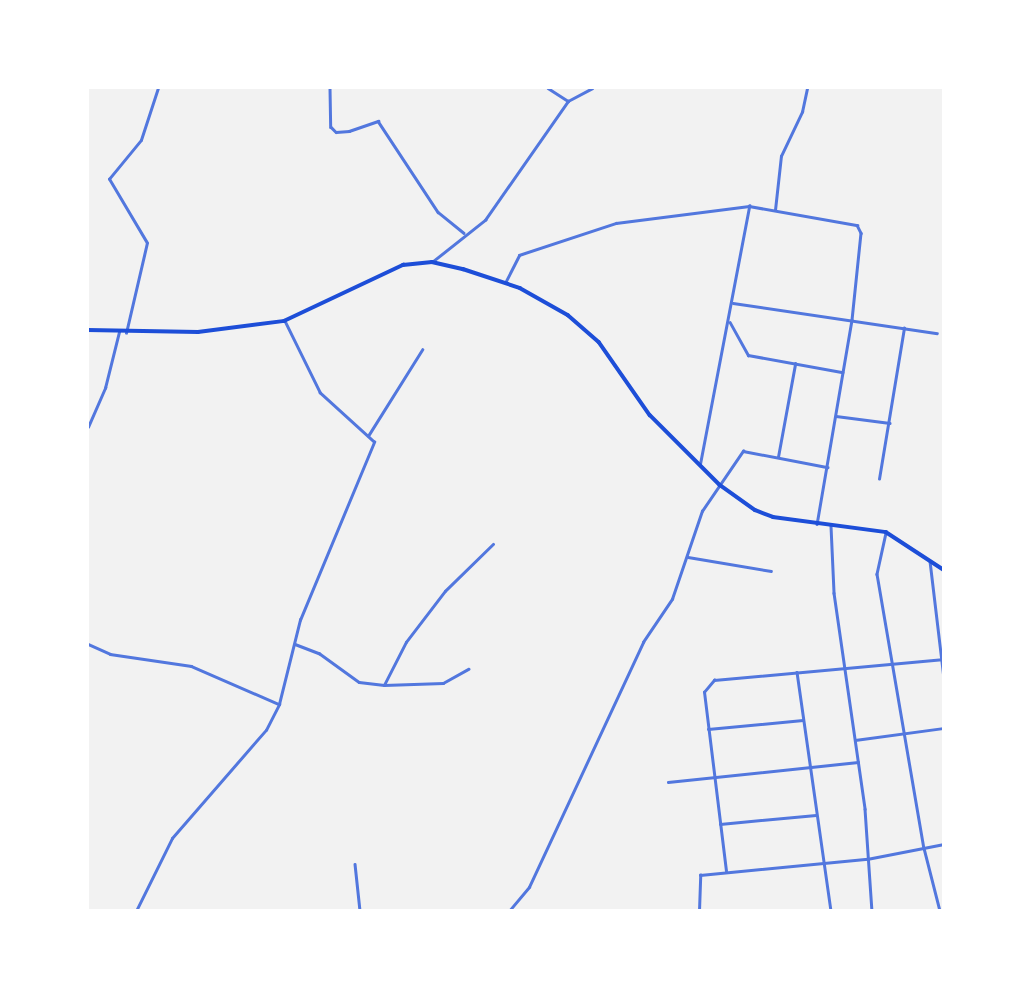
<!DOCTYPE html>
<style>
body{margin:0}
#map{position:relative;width:1031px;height:998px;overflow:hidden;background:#f2f2f2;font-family:Inter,sans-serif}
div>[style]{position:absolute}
.minor>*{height:2.5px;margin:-1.25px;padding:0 1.25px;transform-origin:1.25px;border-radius:1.25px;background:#5277de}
.secondary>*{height:3.5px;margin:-1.75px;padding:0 1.75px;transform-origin:1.75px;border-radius:1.75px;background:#1d4ed8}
span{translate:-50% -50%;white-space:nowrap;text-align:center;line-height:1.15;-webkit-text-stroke:5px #fff;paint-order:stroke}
.frame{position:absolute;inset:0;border:89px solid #fff;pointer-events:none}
</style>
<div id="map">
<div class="minor">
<div style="left:330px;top:88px;width:39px;rotate:89deg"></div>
<div style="left:331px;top:127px;width:7px;rotate:45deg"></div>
<div style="left:336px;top:132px;width:13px;rotate:-4deg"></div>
<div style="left:349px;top:131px;width:31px;rotate:-19deg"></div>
<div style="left:378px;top:121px;width:109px;rotate:56.6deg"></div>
<div style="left:438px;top:212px;width:33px;rotate:39deg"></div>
<div style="left:548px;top:88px;width:24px;rotate:33deg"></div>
<div style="left:775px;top:210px;width:54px;rotate:-83.7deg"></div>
<div style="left:781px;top:156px;width:49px;rotate:-64.5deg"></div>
<div style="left:802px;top:112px;width:25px;rotate:-78deg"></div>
<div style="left:432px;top:262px;width:68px;rotate:-38.4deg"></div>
<div style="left:485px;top:220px;width:145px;rotate:-55.1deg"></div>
<div style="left:568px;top:101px;width:27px;rotate:-28deg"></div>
<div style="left:505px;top:283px;width:31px;rotate:-63deg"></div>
<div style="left:519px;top:255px;width:102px;rotate:-18.3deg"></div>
<div style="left:616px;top:223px;width:134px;rotate:-7.3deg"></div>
<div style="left:733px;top:303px;width:206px;rotate:8.4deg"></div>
<div style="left:730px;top:322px;width:38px;rotate:61deg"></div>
<div style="left:748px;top:355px;width:96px;rotate:10.3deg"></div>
<div style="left:126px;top:333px;width:92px;rotate:-76.9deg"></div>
<div style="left:147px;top:243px;width:74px;rotate:-120.7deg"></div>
<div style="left:109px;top:179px;width:50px;rotate:-50.6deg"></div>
<div style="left:141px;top:140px;width:55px;rotate:-71.9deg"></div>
<div style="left:836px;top:416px;width:54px;rotate:7.4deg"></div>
<div style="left:88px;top:427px;width:43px;rotate:-66.4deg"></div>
<div style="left:105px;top:388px;width:58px;rotate:-76deg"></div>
<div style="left:368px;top:436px;width:102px;rotate:-57.9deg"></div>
<div style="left:778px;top:457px;width:95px;rotate:-79.6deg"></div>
<div style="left:700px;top:464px;width:263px;rotate:-79.2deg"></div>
<div style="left:749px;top:206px;width:110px;rotate:10deg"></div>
<div style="left:857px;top:225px;width:9px;rotate:63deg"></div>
<div style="left:861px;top:233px;width:87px;rotate:95.9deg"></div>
<div style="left:852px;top:320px;width:207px;rotate:99.7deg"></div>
<div style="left:879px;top:479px;width:153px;rotate:-80.6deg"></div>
<div style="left:831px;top:526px;width:67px;rotate:87.4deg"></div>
<div style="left:834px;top:593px;width:218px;rotate:81.8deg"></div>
<div style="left:865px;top:809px;width:102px;rotate:86.1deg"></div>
<div style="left:886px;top:533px;width:42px;rotate:102.4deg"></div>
<div style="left:877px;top:574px;width:278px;rotate:80.3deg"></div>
<div style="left:924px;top:848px;width:65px;rotate:75.7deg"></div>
<div style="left:688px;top:557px;width:84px;rotate:9.6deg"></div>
<div style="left:930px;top:561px;width:119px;rotate:83.2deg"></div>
<div style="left:88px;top:644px;width:24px;rotate:24deg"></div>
<div style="left:110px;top:654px;width:82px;rotate:8.4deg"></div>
<div style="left:191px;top:666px;width:96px;rotate:23.4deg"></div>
<div style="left:295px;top:644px;width:26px;rotate:21deg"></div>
<div style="left:319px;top:653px;width:49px;rotate:35.9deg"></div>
<div style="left:359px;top:682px;width:25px;rotate:7deg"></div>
<div style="left:384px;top:685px;width:48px;rotate:-62.9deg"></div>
<div style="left:406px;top:642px;width:64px;rotate:-52.6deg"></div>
<div style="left:445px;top:591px;width:67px;rotate:-44.4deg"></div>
<div style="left:797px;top:672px;width:241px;rotate:81.9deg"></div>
<div style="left:384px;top:685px;width:59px;rotate:-1.9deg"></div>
<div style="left:443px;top:683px;width:29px;rotate:-29deg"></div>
<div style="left:708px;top:729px;width:95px;rotate:-5.4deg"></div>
<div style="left:855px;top:740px;width:90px;rotate:-7.7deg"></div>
<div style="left:668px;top:782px;width:191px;rotate:-6deg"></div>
<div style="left:720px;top:824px;width:96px;rotate:-5.4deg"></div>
<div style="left:355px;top:864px;width:47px;rotate:83.9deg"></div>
<div style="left:726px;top:871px;width:180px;rotate:-97deg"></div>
<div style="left:704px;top:692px;width:16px;rotate:-50deg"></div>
<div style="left:714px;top:680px;width:231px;rotate:-5.2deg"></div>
<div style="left:136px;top:911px;width:81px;rotate:-63.7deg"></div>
<div style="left:172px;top:838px;width:143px;rotate:-49deg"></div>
<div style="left:266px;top:730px;width:29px;rotate:-63deg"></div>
<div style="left:279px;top:704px;width:87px;rotate:-76deg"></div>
<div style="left:300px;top:620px;width:193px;rotate:-67.4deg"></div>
<div style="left:374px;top:442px;width:73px;rotate:-137.8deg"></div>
<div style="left:320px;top:393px;width:79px;rotate:-116.2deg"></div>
<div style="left:509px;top:911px;width:31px;rotate:-50deg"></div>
<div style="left:529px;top:887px;width:270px;rotate:-65deg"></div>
<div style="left:643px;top:642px;width:52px;rotate:-56deg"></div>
<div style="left:672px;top:599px;width:93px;rotate:-71.2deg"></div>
<div style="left:702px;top:511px;width:73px;rotate:-55.7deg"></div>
<div style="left:743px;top:451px;width:86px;rotate:10.8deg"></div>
<div style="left:699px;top:911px;width:36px;rotate:-88deg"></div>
<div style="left:700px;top:875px;width:168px;rotate:-5.5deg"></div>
<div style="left:867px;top:859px;width:78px;rotate:-11deg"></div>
</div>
<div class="secondary">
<div style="left:88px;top:330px;width:110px;rotate:1deg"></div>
<div style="left:198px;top:332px;width:87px;rotate:-7.3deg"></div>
<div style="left:284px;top:321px;width:132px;rotate:-25.2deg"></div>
<div style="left:403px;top:265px;width:29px;rotate:-6deg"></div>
<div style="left:432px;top:262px;width:32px;rotate:13deg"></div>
<div style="left:463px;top:269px;width:60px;rotate:18.4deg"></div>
<div style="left:520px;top:288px;width:55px;rotate:29.4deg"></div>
<div style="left:568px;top:315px;width:41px;rotate:41.1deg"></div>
<div style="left:599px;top:342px;width:89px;rotate:55.1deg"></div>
<div style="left:650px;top:415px;width:99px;rotate:45deg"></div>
<div style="left:720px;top:485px;width:43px;rotate:35.5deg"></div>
<div style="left:755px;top:510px;width:19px;rotate:21deg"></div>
<div style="left:773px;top:517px;width:114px;rotate:7.6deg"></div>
<div style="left:886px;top:532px;width:69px;rotate:33.2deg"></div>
</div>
<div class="frame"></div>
</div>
